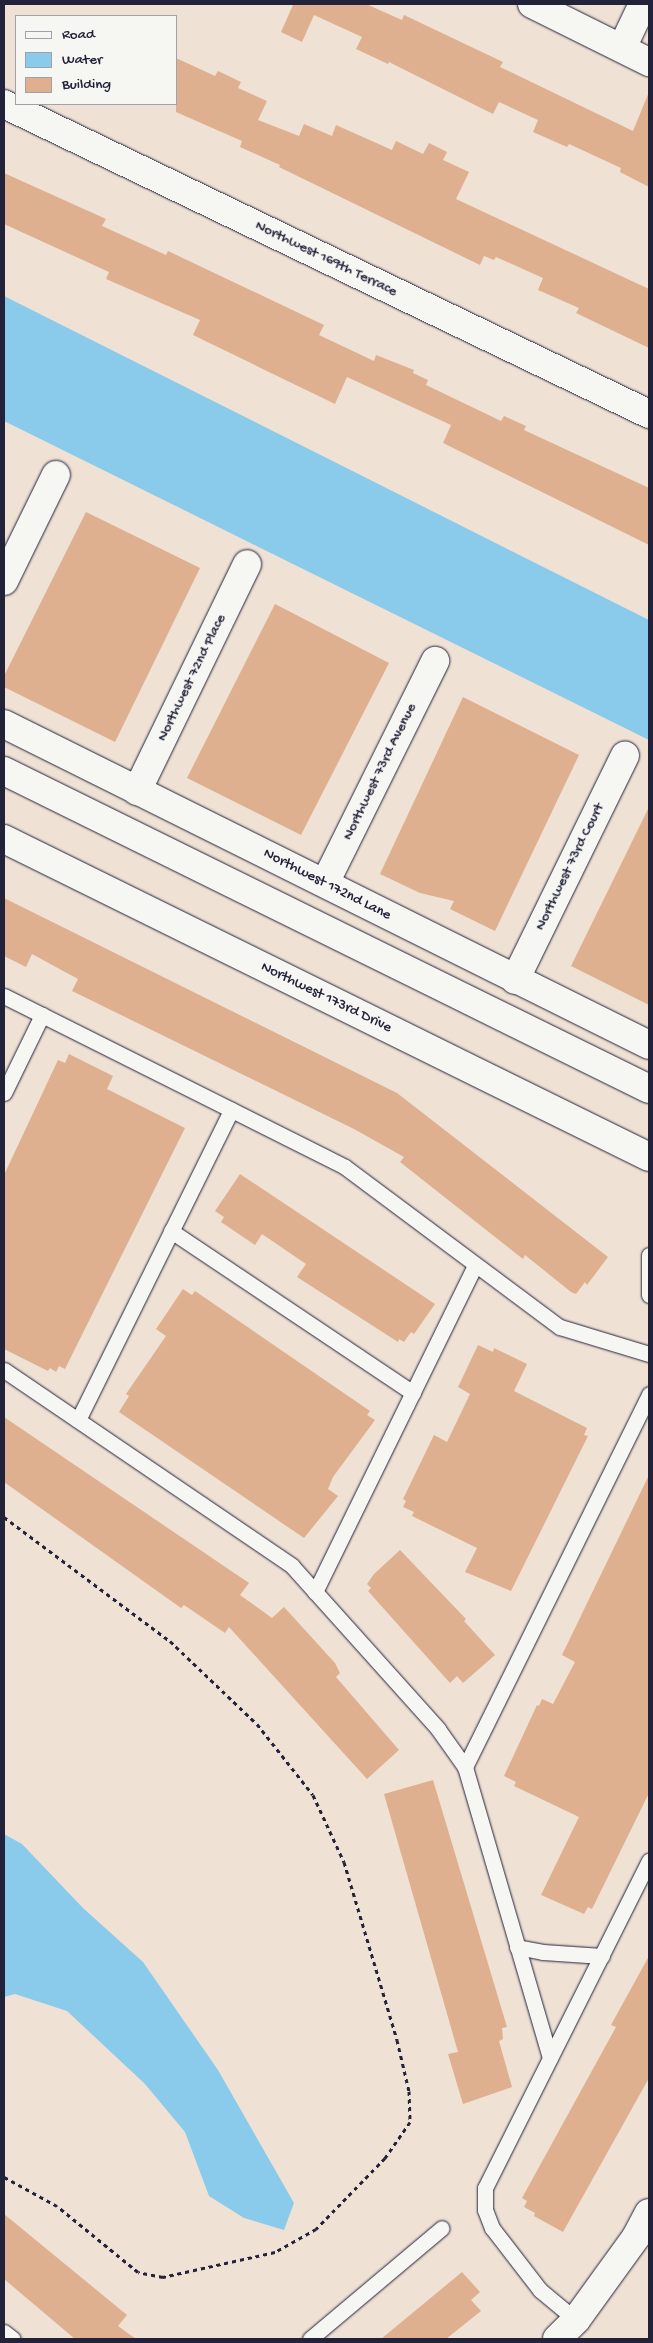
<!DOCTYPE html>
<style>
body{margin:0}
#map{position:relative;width:653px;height:2343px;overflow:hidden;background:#efe1d4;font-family:"Gochi Hand",sans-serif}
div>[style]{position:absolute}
.water>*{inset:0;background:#8acbeb}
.building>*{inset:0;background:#deb08f}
.path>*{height:3px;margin-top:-1.5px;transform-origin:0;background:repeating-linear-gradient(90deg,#22223b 0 4px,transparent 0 8px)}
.roads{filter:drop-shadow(0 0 1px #22223b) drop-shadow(0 0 1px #22223b)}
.service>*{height:15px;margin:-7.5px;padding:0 7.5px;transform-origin:7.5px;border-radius:7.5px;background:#f6f6f2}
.minor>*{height:28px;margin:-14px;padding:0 14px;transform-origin:14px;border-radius:14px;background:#f6f6f2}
.tertiary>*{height:28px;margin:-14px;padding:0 14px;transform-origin:14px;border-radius:14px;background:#f6f6f2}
span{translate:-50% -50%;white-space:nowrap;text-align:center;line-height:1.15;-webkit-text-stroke:4px #f6f6f2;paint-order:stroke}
.street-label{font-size:15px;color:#22223b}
.frame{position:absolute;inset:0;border:5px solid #22223b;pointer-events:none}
.legend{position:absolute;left:15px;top:15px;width:162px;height:90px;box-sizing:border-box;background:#f6f6f2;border:1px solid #a1a1a9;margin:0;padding:6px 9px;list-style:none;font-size:15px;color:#22223b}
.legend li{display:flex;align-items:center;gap:10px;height:25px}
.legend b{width:25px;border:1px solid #a1a1a9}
</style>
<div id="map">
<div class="water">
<div style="clip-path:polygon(4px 296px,649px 620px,649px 740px,4px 421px)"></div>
<div style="clip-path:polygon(4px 1834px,22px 1844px,83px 1908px,143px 1962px,218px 2070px,294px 2203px,284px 2230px,244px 2218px,209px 2196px,185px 2132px,145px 2084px,67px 2011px,15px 1994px,4px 1997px)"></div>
</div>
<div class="building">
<div style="clip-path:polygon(291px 4px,366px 4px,402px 20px,404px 15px,503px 62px,500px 67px,633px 131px,649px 92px,649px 187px,620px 172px,621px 168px,569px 144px,567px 147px,533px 132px,538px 120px,499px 102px,493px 114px,389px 62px,388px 64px,356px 49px,362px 37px,314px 15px,302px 42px,281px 32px,293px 5px)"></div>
<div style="clip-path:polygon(176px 58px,215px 76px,218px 71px,241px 82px,238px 88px,267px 101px,258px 120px,299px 136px,304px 124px,332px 136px,336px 125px,392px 150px,396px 141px,423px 154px,429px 143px,447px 152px,443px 160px,469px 172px,456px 199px,649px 289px,649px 348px,576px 313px,579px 308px,538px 290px,543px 278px,496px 257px,494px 260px,484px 256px,480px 265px,279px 167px,280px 165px,240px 147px,242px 141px,176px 112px)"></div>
<div style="clip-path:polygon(4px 173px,106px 219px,102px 226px,166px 255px,168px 251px,189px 261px,324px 325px,319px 335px,374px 361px,376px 355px,414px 370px,413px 373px,428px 380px,426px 385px,501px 421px,504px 416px,526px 426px,524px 430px,649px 488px,649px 545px,443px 443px,451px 425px,347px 377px,335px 404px,193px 335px,200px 320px,106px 279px,109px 272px,4px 224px)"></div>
<div style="clip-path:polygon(86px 512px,200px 568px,115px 742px,4px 687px,4px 676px)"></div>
<div style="clip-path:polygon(275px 604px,389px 663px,301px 835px,187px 778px)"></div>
<div style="clip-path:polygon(463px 697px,579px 755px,495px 931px,450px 909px,454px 901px,420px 893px,380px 874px)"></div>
<div style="clip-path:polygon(649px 807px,649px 1005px,571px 966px)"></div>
<div style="clip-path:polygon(4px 898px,397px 1093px,608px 1257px,587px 1285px,585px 1282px,576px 1294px,571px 1292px,525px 1255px,523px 1259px,400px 1162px,404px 1157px,354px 1129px,72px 991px,78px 979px,32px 954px,26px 967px,4px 956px)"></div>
<div style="clip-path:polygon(69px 1054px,113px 1076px,107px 1089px,185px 1128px,65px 1369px,59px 1366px,56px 1372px,50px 1368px,48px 1371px,4px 1349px,4px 1175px,58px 1060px,65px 1063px)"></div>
<div style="clip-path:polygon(240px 1174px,435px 1304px,414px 1334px,411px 1332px,404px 1342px,399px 1339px,398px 1342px,297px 1277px,306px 1264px,262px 1234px,255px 1245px,221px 1222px,224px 1217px,215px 1211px)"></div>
<div style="clip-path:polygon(183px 1289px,192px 1295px,195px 1291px,370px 1411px,367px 1415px,375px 1420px,333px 1477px,328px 1489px,338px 1496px,304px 1538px,119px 1412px,129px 1396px,126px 1394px,166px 1336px,156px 1329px)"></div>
<div style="clip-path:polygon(478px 1345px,493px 1352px,494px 1348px,527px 1364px,514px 1391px,587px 1428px,584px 1435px,588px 1436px,511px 1591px,465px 1572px,477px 1548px,412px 1516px,414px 1512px,403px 1507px,406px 1501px,403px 1499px,434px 1435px,447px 1442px,470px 1394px,458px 1387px)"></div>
<div style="clip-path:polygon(4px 1417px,249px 1583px,240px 1595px,272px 1618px,284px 1607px,335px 1663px,340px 1673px,336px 1677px,399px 1750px,367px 1779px,229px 1627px,225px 1633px,184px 1605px,181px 1608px,4px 1482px)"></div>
<div style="clip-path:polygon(649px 1475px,649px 1793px,592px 1909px,588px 1907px,584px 1914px,541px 1895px,579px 1817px,514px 1786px,516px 1782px,504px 1776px,537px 1705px,539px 1706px,542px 1699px,553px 1704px,575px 1662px,562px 1655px)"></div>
<div style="clip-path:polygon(400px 1550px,466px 1619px,464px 1621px,495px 1655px,463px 1683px,457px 1676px,450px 1683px,368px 1591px,371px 1588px,367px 1584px,374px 1574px)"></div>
<div style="clip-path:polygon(433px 1780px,507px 2027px,502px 2028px,503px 2039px,499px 2041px,512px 2087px,463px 2104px,448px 2054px,458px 2052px,384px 1794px)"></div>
<div style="clip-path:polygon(649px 1956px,649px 2078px,563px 2232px,534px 2216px,535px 2213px,524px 2207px,527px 2201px,522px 2198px,616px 2027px,611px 2025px)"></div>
<div style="clip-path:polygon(4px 2214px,127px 2315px,118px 2326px,136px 2339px,75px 2339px,4px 2279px)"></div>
<div style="clip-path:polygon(462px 2272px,480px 2292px,471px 2300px,481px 2311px,446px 2339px,381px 2339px)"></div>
</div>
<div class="path">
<div style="left:4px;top:1517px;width:207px;rotate:36.8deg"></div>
<div style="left:170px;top:1641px;width:120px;rotate:43.7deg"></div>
<div style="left:257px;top:1724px;width:90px;rotate:51.7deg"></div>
<div style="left:313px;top:1795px;width:74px;rotate:65.2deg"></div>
<div style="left:344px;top:1862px;width:186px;rotate:73.4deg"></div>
<div style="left:397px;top:2040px;width:52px;rotate:76.8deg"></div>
<div style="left:409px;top:2091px;width:31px;rotate:88deg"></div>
<div style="left:410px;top:2122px;width:44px;rotate:124.8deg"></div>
<div style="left:385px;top:2158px;width:99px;rotate:134.2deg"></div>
<div style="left:316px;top:2229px;width:47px;rotate:150.7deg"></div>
<div style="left:275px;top:2252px;width:115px;rotate:167.4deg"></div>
<div style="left:163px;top:2277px;width:25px;rotate:-169deg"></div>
<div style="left:138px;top:2272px;width:104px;rotate:-140.8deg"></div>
<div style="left:57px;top:2206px;width:60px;rotate:-151.3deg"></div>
</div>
<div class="roads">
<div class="service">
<div style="left:4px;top:996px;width:381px;rotate:26.6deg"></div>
<div style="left:345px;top:1167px;width:268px;rotate:36.7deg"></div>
<div style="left:560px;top:1327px;width:93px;rotate:16.9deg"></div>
<div style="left:4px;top:1093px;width:87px;rotate:-64deg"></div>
<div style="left:171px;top:1231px;width:291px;rotate:33.8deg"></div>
<div style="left:649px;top:1255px;width:40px;rotate:90deg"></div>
<div style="left:4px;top:1370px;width:348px;rotate:34.2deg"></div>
<div style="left:292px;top:1566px;width:219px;rotate:48.1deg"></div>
<div style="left:438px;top:1729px;width:47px;rotate:54.6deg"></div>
<div style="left:465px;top:1767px;width:303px;rotate:73.7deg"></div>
<div style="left:78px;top:1420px;width:346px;rotate:-63.7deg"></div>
<div style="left:315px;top:1592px;width:363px;rotate:-63.9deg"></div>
<div style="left:465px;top:1767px;width:416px;rotate:-63.7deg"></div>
<div style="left:517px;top:1947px;width:26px;rotate:11deg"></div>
<div style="left:543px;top:1952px;width:59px;rotate:3.9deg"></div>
<div style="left:576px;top:2320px;width:47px;rotate:-140.2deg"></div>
<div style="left:540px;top:2290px;width:78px;rotate:-127.7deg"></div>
<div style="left:492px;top:2228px;width:19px;rotate:-111deg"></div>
<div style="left:485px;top:2210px;width:22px;rotate:-90deg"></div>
<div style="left:485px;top:2188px;width:366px;rotate:-63.4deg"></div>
<div style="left:4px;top:2332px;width:11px;rotate:38deg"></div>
<div style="left:310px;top:2339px;width:172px;rotate:-40.1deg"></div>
</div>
<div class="minor">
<div style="left:622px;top:48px;width:49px;rotate:-64.5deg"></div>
<div style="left:4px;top:104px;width:716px;rotate:25.67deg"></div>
<div style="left:4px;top:581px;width:118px;rotate:-63.9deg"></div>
<div style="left:4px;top:724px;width:720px;rotate:26.46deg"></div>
<div style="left:137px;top:791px;width:252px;rotate:-64.1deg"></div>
<div style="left:325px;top:883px;width:248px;rotate:-63.6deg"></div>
<div style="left:515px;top:980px;width:250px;rotate:-63.9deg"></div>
</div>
<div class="tertiary">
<div style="left:532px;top:4px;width:131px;rotate:26.4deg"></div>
<div style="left:642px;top:4px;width:8px;rotate:23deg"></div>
<div style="left:4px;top:771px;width:719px;rotate:26.24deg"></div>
<div style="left:4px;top:839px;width:719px;rotate:26.24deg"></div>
<div style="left:557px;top:2339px;width:27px;rotate:-45deg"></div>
<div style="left:576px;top:2320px;width:102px;rotate:-54.1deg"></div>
<div style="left:636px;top:2237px;width:27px;rotate:-62deg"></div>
</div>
</div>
<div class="street-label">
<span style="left:326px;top:259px;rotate:26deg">Northwest 169th Terrace</span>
<span style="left:192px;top:678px;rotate:-64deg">Northwest 72nd Place</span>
<span style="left:380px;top:772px;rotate:-64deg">Northwest 73rd Avenue</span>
<span style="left:570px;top:867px;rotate:-64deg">Northwest 73rd Court</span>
<span style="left:327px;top:885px;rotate:27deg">Northwest 172nd Lane</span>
<span style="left:326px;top:998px;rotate:26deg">Northwest 173rd Drive</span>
</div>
<div class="frame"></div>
<ul class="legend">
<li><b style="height:6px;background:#f6f6f2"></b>Road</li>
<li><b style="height:14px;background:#8acbeb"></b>Water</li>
<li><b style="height:14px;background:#deb08f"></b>Building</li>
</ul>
</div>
